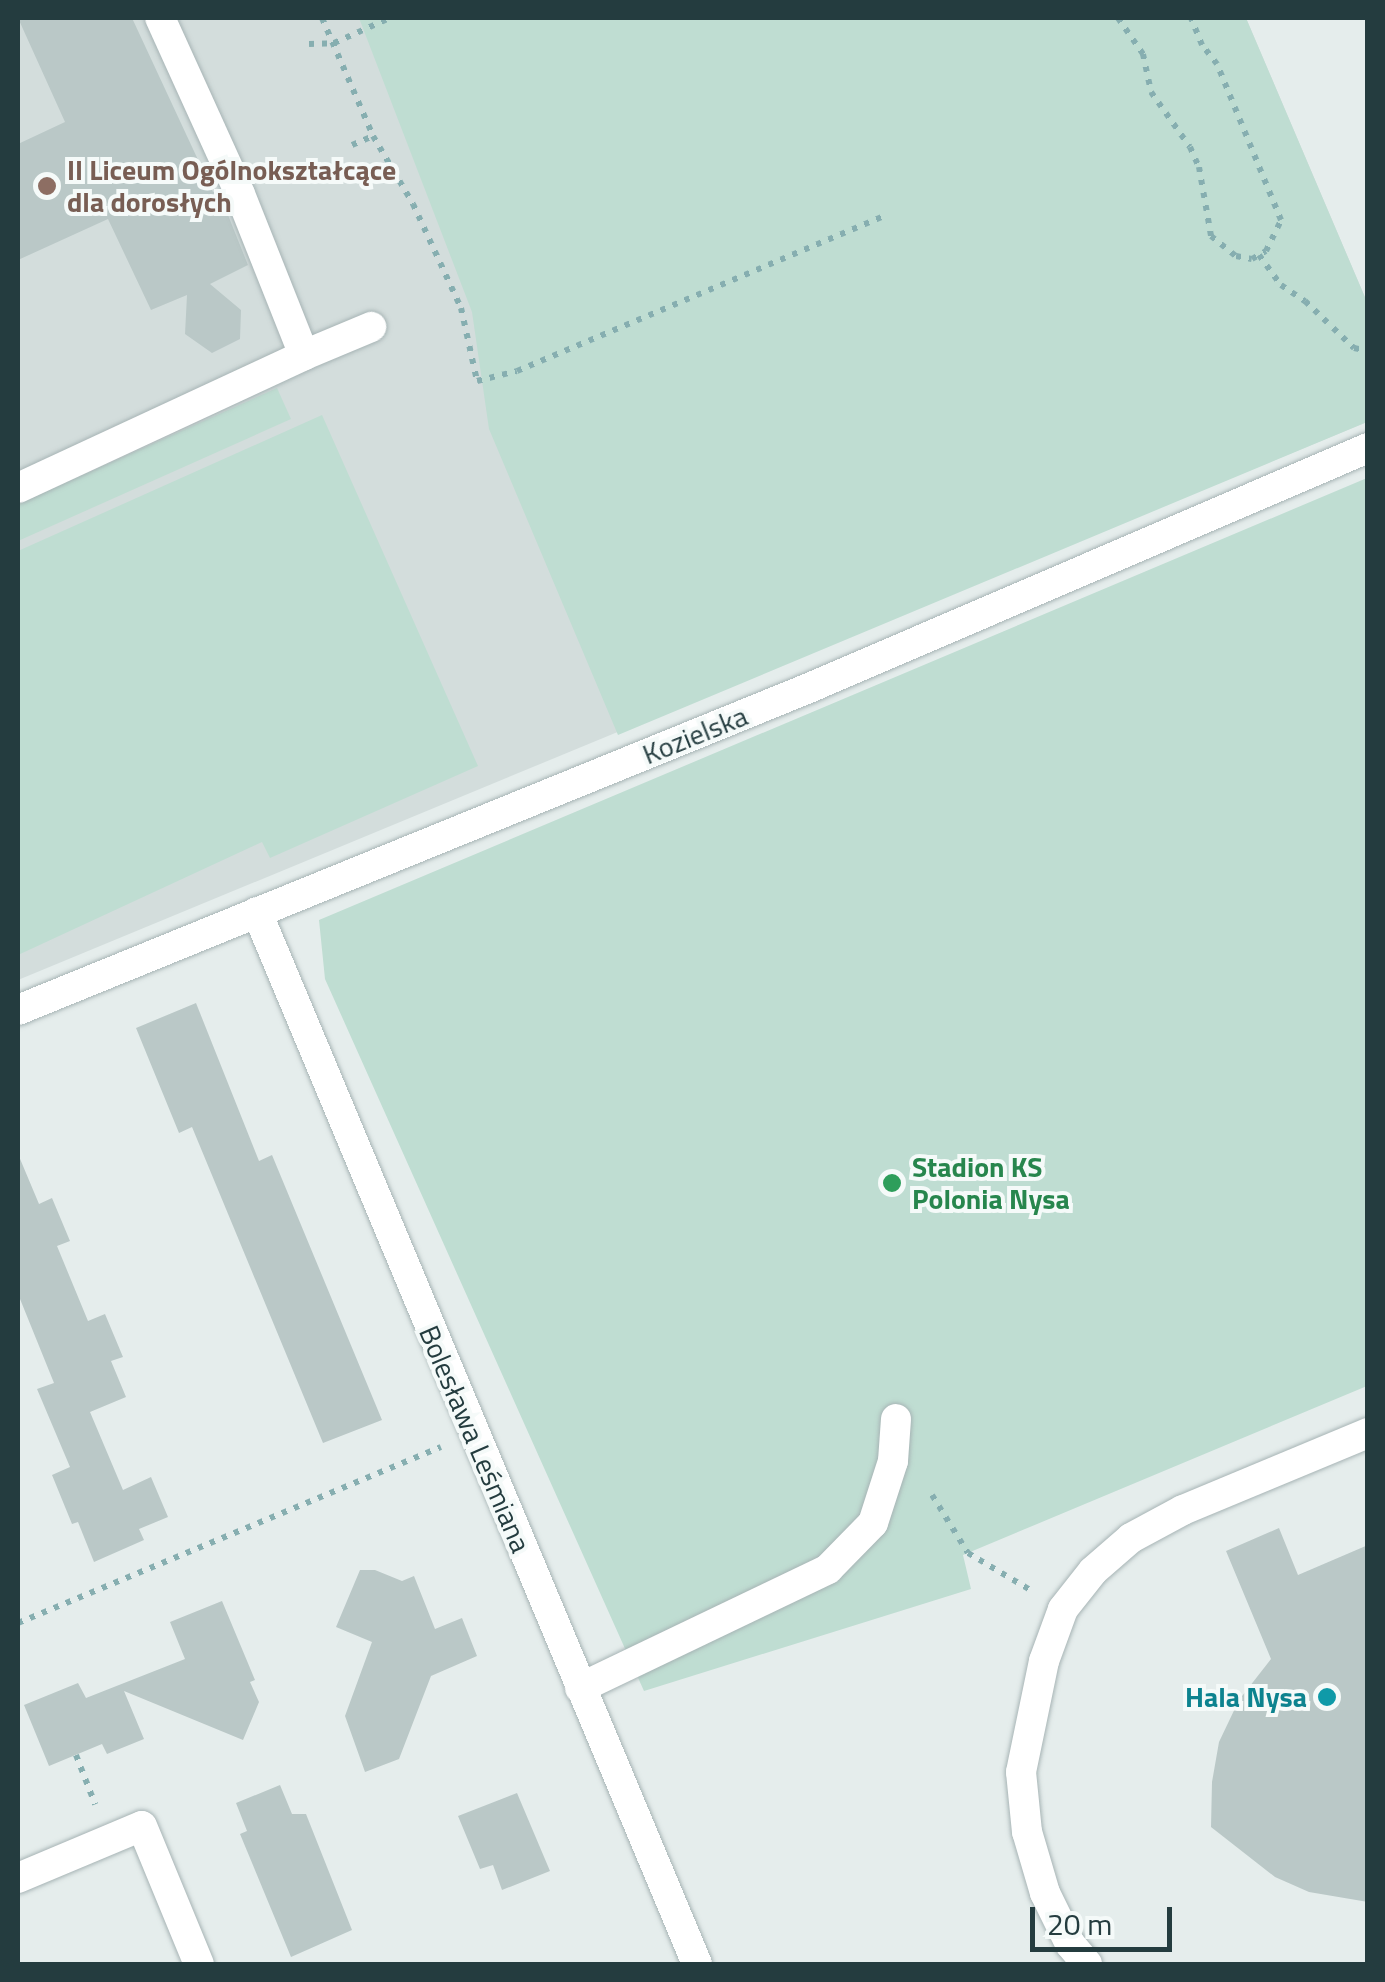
<!DOCTYPE html>
<meta charset="utf-8">
<style>
body{margin:0}
#map{position:relative;width:1385px;height:1982px;overflow:hidden;background:#e5edec;font-family:"Titillium Web",sans-serif}
div>[style]{position:absolute}
.built>*{inset:0;background:#d3dddc}
.green>*{inset:0;background:#bfddd2}
.building>*{inset:0;background:#bac8c7}
.path>*{height:6px;margin-top:-3px;transform-origin:0;background:repeating-linear-gradient(90deg,#86aeb0 0 5px,transparent 0 13px)}
.roads{filter:drop-shadow(0 0 2px #a7b4b5) drop-shadow(0 0 2px #a7b4b5)}
.minor>*{height:30px;margin:-15px;padding:0 15px;transform-origin:15px;border-radius:15px;background:#fff}
.dots>*{width:28px;height:28px;translate:-50% -50%;box-sizing:border-box;border:5px solid #f5faf9;border-radius:50%}
span{translate:-50% -50%;white-space:nowrap;text-align:center;line-height:1.15;-webkit-text-stroke:8px #f5faf9;paint-order:stroke}
.education-label{font-size:28px;color:#785e54;font-weight:700}
.left{translate:0 -50%;text-align:left}
.street-label{font-size:28px;color:#243c3f}
.leisure-label{font-size:28px;color:#27864d;font-weight:700}
.culture-label{font-size:28px;color:#0d838f;font-weight:700}
.right{translate:-100% -50%;text-align:right}
.frame{position:absolute;inset:0;border:20px solid #243c3f;pointer-events:none}
.scale{position:absolute;left:1030px;top:1907px;width:142px;height:45px;box-sizing:border-box;border:5px solid #243c3f;border-top:0;padding-left:12px;font-size:30px;line-height:35px;white-space:nowrap;color:#243c3f;-webkit-text-stroke:8px #f5faf9;paint-order:stroke}
</style>
<div id="map">
<div class="built">
<div style="clip-path:polygon(18px 18px,1246px 18px,1367px 302px,1367px 422px,18px 980px)"></div>
</div>
<div class="green">
<div style="clip-path:polygon(359px 18px,1246px 18px,1367px 302px,1367px 422px,618px 735px,489px 429px,472px 312px)"></div>
<div style="clip-path:polygon(277px 388px,291px 419px,18px 541px,18px 504px)"></div>
<div style="clip-path:polygon(322px 415px,478px 766px,270px 858px,262px 842px,18px 955px,18px 551px)"></div>
<div style="clip-path:polygon(1367px 478px,1367px 1386px,963px 1555px,971px 1589px,644px 1691px,325px 979px,319px 920px)"></div>
</div>
<div class="building">
<div style="clip-path:polygon(18px 18px,132px 18px,213px 192px,218px 190px,248px 265px,210px 284px,241px 310px,240px 339px,212px 353px,185px 334px,187px 295px,151px 310px,108px 219px,18px 260px,18px 144px,65px 122px)"></div>
<div style="clip-path:polygon(196px 1003px,259px 1161px,272px 1155px,382px 1420px,323px 1443px,192px 1127px,179px 1133px,136px 1028px)"></div>
<div style="clip-path:polygon(18px 1154px,39px 1204px,52px 1198px,70px 1241px,57px 1246px,88px 1321px,105px 1314px,123px 1357px,111px 1361px,126px 1397px,90px 1412px,123px 1490px,151px 1477px,168px 1517px,139px 1529px,144px 1540px,94px 1562px,78px 1522px,72px 1524px,52px 1475px,70px 1467px,37px 1389px,54px 1383px,18px 1294px)"></div>
<div style="clip-path:polygon(1279px 1528px,1298px 1575px,1368px 1545px,1368px 1902px,1309px 1892px,1275px 1877px,1211px 1827px,1212px 1782px,1219px 1742px,1239px 1700px,1271px 1659px,1226px 1551px)"></div>
<div style="clip-path:polygon(360px 1570px,375px 1570px,402px 1581px,414px 1576px,435px 1629px,462px 1618px,477px 1656px,431px 1676px,399px 1759px,365px 1772px,345px 1716px,372px 1642px,336px 1627px)"></div>
<div style="clip-path:polygon(222px 1601px,255px 1680px,250px 1682px,259px 1702px,243px 1740px,124px 1691px,144px 1739px,107px 1754px,102px 1744px,49px 1766px,24px 1705px,78px 1683px,86px 1698px,185px 1659px,170px 1622px)"></div>
<div style="clip-path:polygon(280px 1785px,292px 1814px,306px 1814px,352px 1930px,291px 1957px,240px 1834px,247px 1831px,236px 1803px)"></div>
<div style="clip-path:polygon(517px 1793px,550px 1871px,502px 1890px,493px 1865px,480px 1869px,458px 1816px)"></div>
</div>
<div class="path">
<div style="left:322px;top:18px;width:129px;rotate:66.6deg"></div>
<div style="left:373px;top:136px;width:79px;rotate:59.5deg"></div>
<div style="left:413px;top:204px;width:115px;rotate:65.2deg"></div>
<div style="left:461px;top:308px;width:75px;rotate:77.6deg"></div>
<div style="left:477px;top:381px;width:41px;rotate:-14deg"></div>
<div style="left:517px;top:371px;width:401px;rotate:-22.9deg"></div>
<div style="left:1118px;top:18px;width:44px;rotate:55.2deg"></div>
<div style="left:1143px;top:54px;width:39px;rotate:78deg"></div>
<div style="left:1151px;top:92px;width:67px;rotate:54.7deg"></div>
<div style="left:1190px;top:147px;width:22px;rotate:66deg"></div>
<div style="left:1199px;top:167px;width:70px;rotate:80.1deg"></div>
<div style="left:1211px;top:236px;width:32px;rotate:39deg"></div>
<div style="left:1236px;top:256px;width:16px;rotate:11deg"></div>
<div style="left:1252px;top:259px;width:16px;rotate:-30deg"></div>
<div style="left:1266px;top:251px;width:34px;rotate:-64deg"></div>
<div style="left:1281px;top:220px;width:169px;rotate:-112.3deg"></div>
<div style="left:1217px;top:64px;width:24px;rotate:-128deg"></div>
<div style="left:1202px;top:45px;width:29px;rotate:-112deg"></div>
<div style="left:309px;top:44px;width:25px;rotate:-2deg"></div>
<div style="left:334px;top:43px;width:61px;rotate:-24.1deg"></div>
<div style="left:352px;top:145px;width:23px;rotate:-23deg"></div>
<div style="left:1259px;top:255px;width:37px;rotate:54deg"></div>
<div style="left:1281px;top:285px;width:29px;rotate:34deg"></div>
<div style="left:1305px;top:301px;width:68px;rotate:43.8deg"></div>
<div style="left:1354px;top:348px;width:14px;rotate:12deg"></div>
<div style="left:932px;top:1495px;width:68px;rotate:58.2deg"></div>
<div style="left:968px;top:1553px;width:74px;rotate:30.7deg"></div>
<div style="left:18px;top:1623px;width:458px;rotate:-22.6deg"></div>
<div style="left:76px;top:1755px;width:53px;rotate:68.8deg"></div>
</div>
<div class="roads">
<div class="minor">
<div style="left:304px;top:355px;width:73px;rotate:-22.7deg"></div>
<div style="left:18px;top:488px;width:315px;rotate:-24.9deg"></div>
<div style="left:304px;top:355px;width:173px;rotate:-111.7deg"></div>
<div style="left:240px;top:194px;width:193px;rotate:-114.4deg"></div>
<div style="left:257px;top:912px;width:1140px;rotate:67.3deg"></div>
<div style="left:18px;top:1010px;width:854px;rotate:-22.15deg"></div>
<div style="left:809px;top:688px;width:608px;rotate:-23.24deg"></div>
<div style="left:580px;top:1688px;width:275px;rotate:-25.6deg"></div>
<div style="left:828px;top:1569px;width:64px;rotate:-45.6deg"></div>
<div style="left:873px;top:1523px;width:65px;rotate:-72.1deg"></div>
<div style="left:893px;top:1461px;width:42px;rotate:-85.9deg"></div>
<div style="left:18px;top:1878px;width:134px;rotate:-22.8deg"></div>
<div style="left:142px;top:1826px;width:149px;rotate:67.6deg"></div>
<div style="left:1087px;top:1964px;width:26px;rotate:-130deg"></div>
<div style="left:1070px;top:1944px;width:57px;rotate:-116.1deg"></div>
<div style="left:1045px;top:1893px;width:64px;rotate:-106.4deg"></div>
<div style="left:1027px;top:1832px;width:60px;rotate:-95.7deg"></div>
<div style="left:1021px;top:1772px;width:113px;rotate:-78.3deg"></div>
<div style="left:1044px;top:1661px;width:55px;rotate:-69.9deg"></div>
<div style="left:1063px;top:1609px;width:48px;rotate:-51.7deg"></div>
<div style="left:1093px;top:1571px;width:50px;rotate:-41deg"></div>
<div style="left:1131px;top:1538px;width:59px;rotate:-28.3deg"></div>
<div style="left:1183px;top:1510px;width:200px;rotate:-22.6deg"></div>
</div>
</div>
<div class="dots">
<div style="left:47px;top:186px;background:#8d6e63"></div>
<div style="left:892px;top:1183px;background:#2e9e5b"></div>
<div style="left:1327px;top:1697px;background:#0f9aa8"></div>
</div>
<div class="education-label">
<span class="left" style="left:67px;top:186px">II Liceum Ogólnokształcące<br>dla dorosłych</span>
</div>
<div class="street-label">
<span style="left:695px;top:735px;rotate:-22deg">Kozielska</span>
<span style="left:475px;top:1439px;rotate:67deg">Bolesława Leśmiana</span>
</div>
<div class="leisure-label">
<span class="left" style="left:912px;top:1183px">Stadion KS<br>Polonia Nysa</span>
</div>
<div class="culture-label">
<span class="right" style="left:1307px;top:1697px">Hala Nysa</span>
</div>
<div class="frame"></div>
<div class="scale">20 m</div>
</div>
